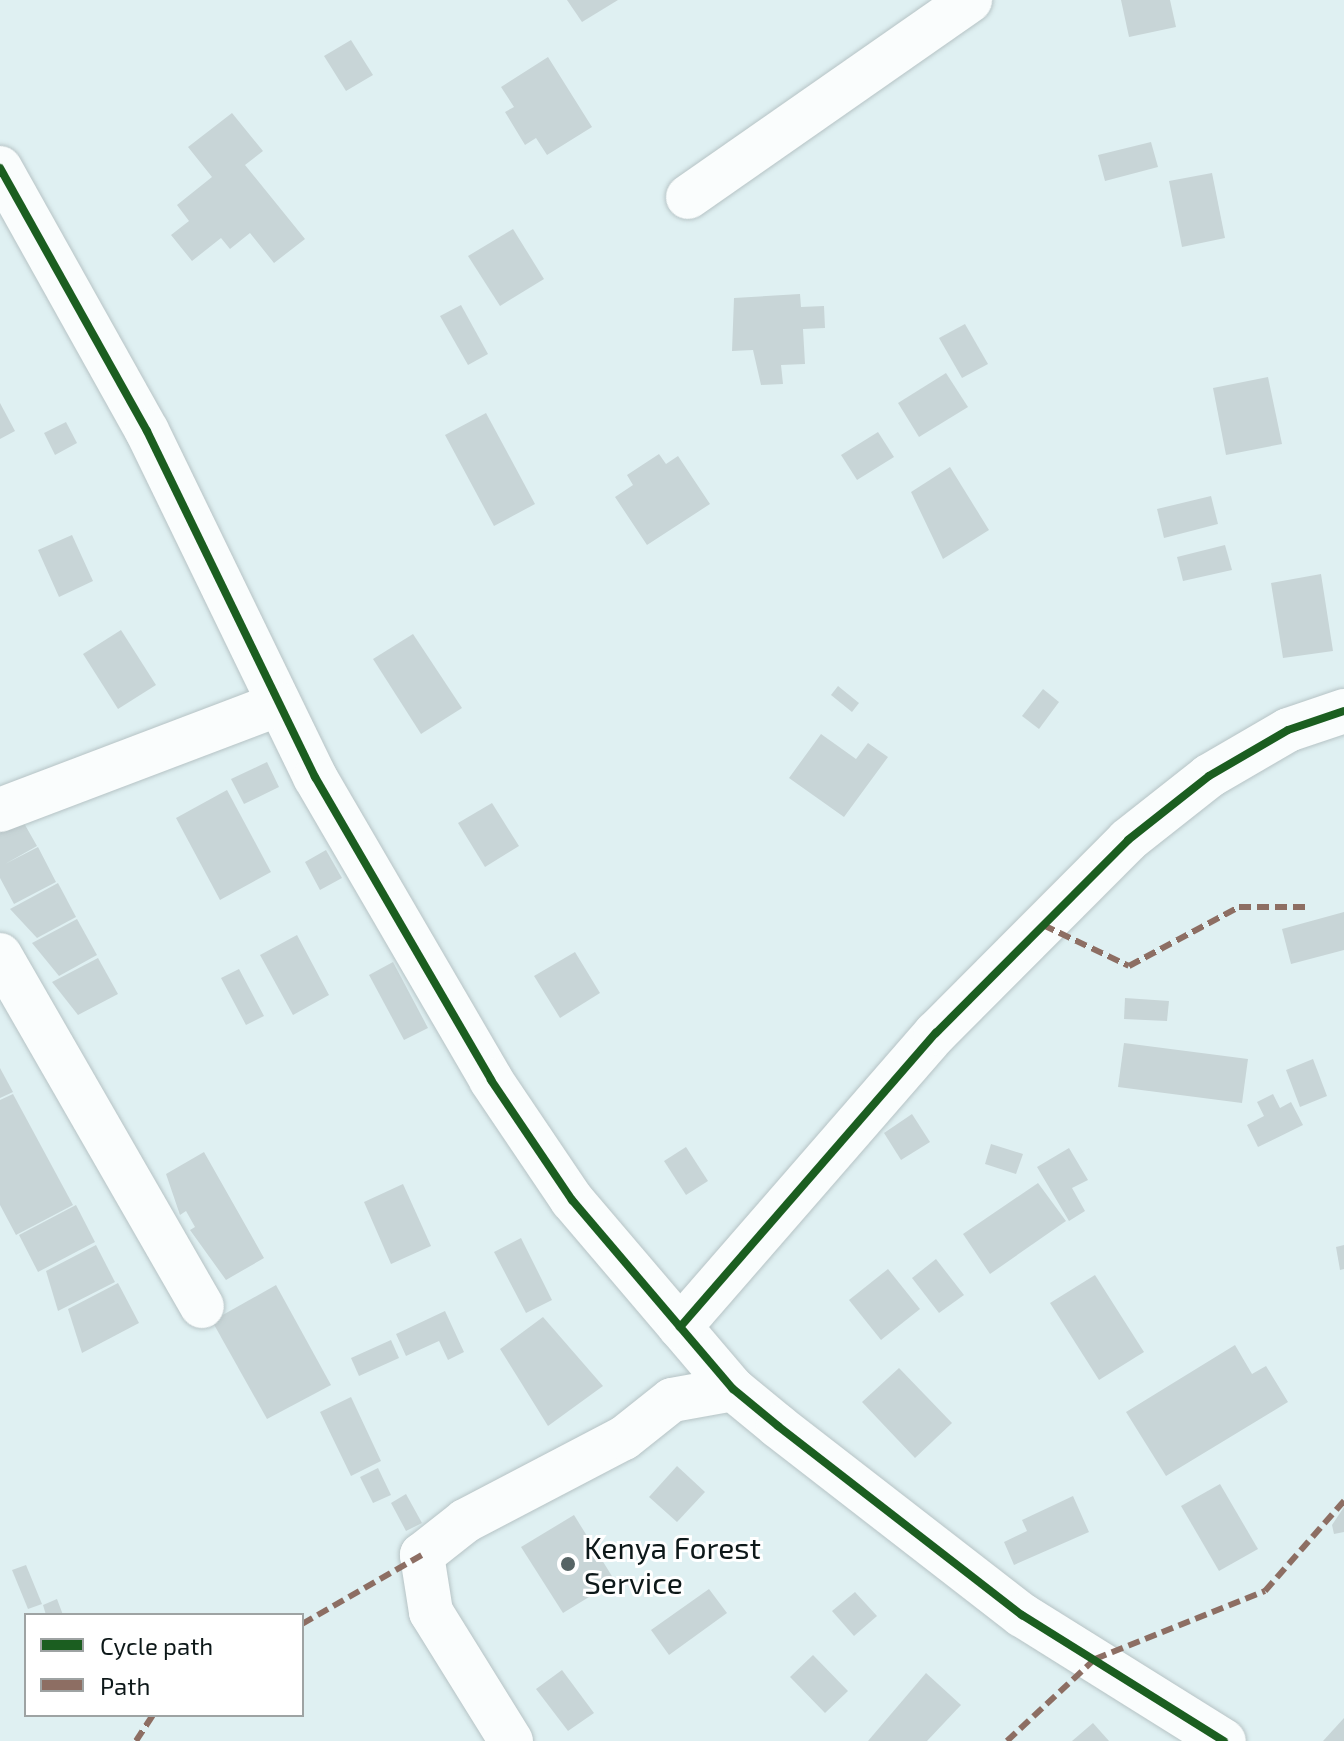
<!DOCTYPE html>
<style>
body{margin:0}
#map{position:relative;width:1344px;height:1741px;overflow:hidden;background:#dff0f2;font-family:"Exo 2",sans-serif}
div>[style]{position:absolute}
.building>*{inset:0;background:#c8d5d7}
.roads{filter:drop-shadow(0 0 2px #b6c3c5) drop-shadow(0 0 2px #b6c3c5)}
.minor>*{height:44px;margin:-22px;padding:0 22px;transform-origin:22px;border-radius:22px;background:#fafdfd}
.quiet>*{height:6px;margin-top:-3px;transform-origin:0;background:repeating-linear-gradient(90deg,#8d6e63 0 12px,transparent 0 18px)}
.cycleway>*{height:8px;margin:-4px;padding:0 4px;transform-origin:4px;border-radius:4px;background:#1b5e20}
.dots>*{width:22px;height:22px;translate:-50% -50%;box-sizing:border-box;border:4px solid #fff;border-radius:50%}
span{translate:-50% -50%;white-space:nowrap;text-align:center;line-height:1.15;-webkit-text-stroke:6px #fff;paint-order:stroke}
.poi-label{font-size:30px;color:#0d1819}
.left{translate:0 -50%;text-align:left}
.legend{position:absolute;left:24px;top:1613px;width:280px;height:104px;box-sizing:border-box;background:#fff;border:2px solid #9ea3a3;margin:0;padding:10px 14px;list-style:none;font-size:24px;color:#0d1819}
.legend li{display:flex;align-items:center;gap:16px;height:40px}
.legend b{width:40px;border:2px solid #9ea3a3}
</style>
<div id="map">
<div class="building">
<div style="clip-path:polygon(567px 0,618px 0,582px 22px)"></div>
<div style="clip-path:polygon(1121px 0,1170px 0,1176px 27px,1129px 37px)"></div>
<div style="clip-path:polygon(351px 40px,373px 75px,346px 91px,324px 56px)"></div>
<div style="clip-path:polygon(548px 57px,592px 127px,547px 155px,536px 138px,525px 145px,505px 112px,514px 107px,501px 87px)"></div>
<div style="clip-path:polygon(232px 113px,263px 151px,245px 165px,305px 239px,274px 263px,250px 233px,230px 249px,221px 238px,192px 261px,171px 235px,189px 221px,177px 205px,212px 177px,188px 147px)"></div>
<div style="clip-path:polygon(1151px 142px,1158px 167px,1105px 181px,1098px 155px)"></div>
<div style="clip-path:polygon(1212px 173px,1225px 238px,1182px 247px,1169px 181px)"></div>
<div style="clip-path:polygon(513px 229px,544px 279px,500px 306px,468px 256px)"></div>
<div style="clip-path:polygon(800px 294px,801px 307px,824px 306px,825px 328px,803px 329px,805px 364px,781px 365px,783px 384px,761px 385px,753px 350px,732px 351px,734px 298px)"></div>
<div style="clip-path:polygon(461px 305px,488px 354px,468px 365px,440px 316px)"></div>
<div style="clip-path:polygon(965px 324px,988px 364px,962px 378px,939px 338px)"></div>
<div style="clip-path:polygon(946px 373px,968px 407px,919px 437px,898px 403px)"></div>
<div style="clip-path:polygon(1268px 377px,1282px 444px,1226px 455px,1213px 388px)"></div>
<div style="clip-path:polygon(0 403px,15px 431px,0 439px)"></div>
<div style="clip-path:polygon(486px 413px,535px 504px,494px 526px,445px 435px)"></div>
<div style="clip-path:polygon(66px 422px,77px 443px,55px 455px,44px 433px)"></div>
<div style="clip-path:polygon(878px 432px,894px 457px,857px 480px,841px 455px)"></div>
<div style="clip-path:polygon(659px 454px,666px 464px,678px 456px,710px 504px,647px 545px,615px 497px,633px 485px,627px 475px)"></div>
<div style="clip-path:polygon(950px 467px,989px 530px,943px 559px,911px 492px)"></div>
<div style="clip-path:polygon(1211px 496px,1218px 524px,1164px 538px,1157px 509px)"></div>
<div style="clip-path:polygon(72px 535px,93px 581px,59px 597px,38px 550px)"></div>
<div style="clip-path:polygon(1225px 545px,1232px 570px,1183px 581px,1177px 557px)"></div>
<div style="clip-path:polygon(1321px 574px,1333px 651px,1283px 658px,1271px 583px)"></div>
<div style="clip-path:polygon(121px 630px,156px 685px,118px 709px,83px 654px)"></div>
<div style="clip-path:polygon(413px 634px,462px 708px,421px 734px,373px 659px)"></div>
<div style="clip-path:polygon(838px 686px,859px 703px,852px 712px,831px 695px)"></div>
<div style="clip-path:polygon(1043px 689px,1059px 702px,1039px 729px,1022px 716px)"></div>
<div style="clip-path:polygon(821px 734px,856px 759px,868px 743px,888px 757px,844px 817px,789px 778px)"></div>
<div style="clip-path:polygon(267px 762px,279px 787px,244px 804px,231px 779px)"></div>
<div style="clip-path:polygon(227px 790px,271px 872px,220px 900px,176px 818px)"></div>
<div style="clip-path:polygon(492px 803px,519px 846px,485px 867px,458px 823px)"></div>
<div style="clip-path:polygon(16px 809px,37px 846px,5px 864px,38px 847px,56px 882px,14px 904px,0 878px,0 818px)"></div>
<div style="clip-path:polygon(326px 850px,342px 878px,320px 890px,305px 862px)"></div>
<div style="clip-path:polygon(58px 883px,76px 917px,37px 938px,10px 909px)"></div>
<div style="clip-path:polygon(1344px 912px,1344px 950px,1291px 964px,1282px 929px)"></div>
<div style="clip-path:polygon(77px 919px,97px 955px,59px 976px,32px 943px)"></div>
<div style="clip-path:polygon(297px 935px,329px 995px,293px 1015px,260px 955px)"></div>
<div style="clip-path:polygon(575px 952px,600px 993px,560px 1018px,534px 976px)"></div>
<div style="clip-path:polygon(98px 958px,118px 994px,78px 1015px,52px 982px)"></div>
<div style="clip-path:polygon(393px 962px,428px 1028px,404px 1040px,369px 975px)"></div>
<div style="clip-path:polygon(239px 969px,264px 1016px,246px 1025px,221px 978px)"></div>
<div style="clip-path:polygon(1125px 998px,1169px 1001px,1167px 1021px,1124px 1019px)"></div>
<div style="clip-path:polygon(1124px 1043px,1248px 1059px,1242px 1103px,1118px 1087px)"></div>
<div style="clip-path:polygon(1313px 1059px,1327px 1096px,1300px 1107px,1286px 1070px)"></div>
<div style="clip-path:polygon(0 1068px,13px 1092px,0 1098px)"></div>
<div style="clip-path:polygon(13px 1094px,73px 1205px,16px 1235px,0 1205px,0 1100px)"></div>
<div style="clip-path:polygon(1273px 1094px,1280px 1108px,1291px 1102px,1303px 1125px,1258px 1147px,1247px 1125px,1264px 1116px,1257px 1102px)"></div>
<div style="clip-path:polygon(912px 1114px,930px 1142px,901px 1160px,884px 1133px)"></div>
<div style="clip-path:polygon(991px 1144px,1023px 1154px,1016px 1174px,985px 1164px)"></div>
<div style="clip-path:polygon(686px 1147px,708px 1181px,686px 1195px,664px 1161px)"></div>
<div style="clip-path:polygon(1069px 1148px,1088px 1180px,1072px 1188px,1085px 1211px,1069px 1221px,1037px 1167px)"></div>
<div style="clip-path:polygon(204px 1152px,264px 1258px,226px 1280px,190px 1230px,195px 1227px,186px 1211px,180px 1215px,166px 1174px)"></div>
<div style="clip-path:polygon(1038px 1183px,1066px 1221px,990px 1274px,963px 1234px)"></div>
<div style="clip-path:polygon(403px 1184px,431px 1246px,391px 1264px,364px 1202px)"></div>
<div style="clip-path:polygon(76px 1205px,95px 1242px,38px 1272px,19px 1235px)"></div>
<div style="clip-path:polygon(521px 1238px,552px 1300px,526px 1313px,494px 1252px)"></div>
<div style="clip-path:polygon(96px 1245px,115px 1282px,58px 1311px,46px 1271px)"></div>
<div style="clip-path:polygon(1344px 1245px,1344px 1269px,1340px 1270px,1336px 1247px)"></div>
<div style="clip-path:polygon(936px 1259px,964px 1295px,939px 1313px,912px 1278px)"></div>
<div style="clip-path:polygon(888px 1269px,920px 1309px,881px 1340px,849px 1300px)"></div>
<div style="clip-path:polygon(1095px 1275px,1144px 1352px,1099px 1380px,1050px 1303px)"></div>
<div style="clip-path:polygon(118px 1283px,139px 1323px,82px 1353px,68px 1309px)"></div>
<div style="clip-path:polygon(276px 1285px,331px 1385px,267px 1419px,212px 1321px)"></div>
<div style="clip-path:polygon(445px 1311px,464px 1352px,448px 1360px,439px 1341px,406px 1356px,396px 1334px)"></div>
<div style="clip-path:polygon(543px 1317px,603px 1386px,548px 1426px,500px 1349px)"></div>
<div style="clip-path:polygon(391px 1340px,399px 1358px,359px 1376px,351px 1358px)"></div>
<div style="clip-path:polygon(1235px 1345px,1252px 1374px,1266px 1366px,1288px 1402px,1166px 1476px,1126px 1412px)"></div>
<div style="clip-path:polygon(899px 1368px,952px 1423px,915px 1458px,862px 1402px)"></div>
<div style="clip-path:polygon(351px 1397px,381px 1461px,351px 1476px,320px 1412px)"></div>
<div style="clip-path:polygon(677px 1466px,705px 1492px,677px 1522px,649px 1497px)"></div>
<div style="clip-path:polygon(378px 1468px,391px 1495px,373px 1503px,360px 1477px)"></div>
<div style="clip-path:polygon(1220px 1484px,1258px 1549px,1219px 1571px,1181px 1506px)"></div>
<div style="clip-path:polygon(406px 1494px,422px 1523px,406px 1531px,391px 1503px)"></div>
<div style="clip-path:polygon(1073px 1496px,1089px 1532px,1014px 1565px,1004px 1542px,1027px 1531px,1022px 1520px)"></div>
<div style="clip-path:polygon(1344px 1507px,1344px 1532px,1334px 1534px,1332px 1525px)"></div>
<div style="clip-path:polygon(574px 1515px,615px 1581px,563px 1613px,521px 1547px)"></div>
<div style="clip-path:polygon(26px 1565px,42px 1604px,28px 1609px,12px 1570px)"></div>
<div style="clip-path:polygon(709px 1589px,727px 1613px,669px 1655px,651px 1630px)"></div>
<div style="clip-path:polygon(855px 1592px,877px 1616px,854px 1636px,832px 1611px)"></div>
<div style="clip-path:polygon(57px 1599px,63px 1615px,46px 1615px,43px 1605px)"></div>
<div style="clip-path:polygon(813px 1655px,848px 1691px,825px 1713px,790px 1677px)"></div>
<div style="clip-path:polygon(562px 1670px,594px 1713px,568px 1731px,536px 1689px)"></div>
<div style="clip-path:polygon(926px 1673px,961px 1705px,927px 1741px,868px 1741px)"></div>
<div style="clip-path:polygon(1344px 1718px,1344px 1741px,1323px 1741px)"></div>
<div style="clip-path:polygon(1093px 1723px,1109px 1741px,1072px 1741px)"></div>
</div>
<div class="roads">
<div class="minor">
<div style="left:0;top:168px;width:301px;rotate:60.8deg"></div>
<div style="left:147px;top:431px;width:385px;rotate:64.1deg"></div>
<div style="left:315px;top:777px;width:350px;rotate:59.8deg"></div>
<div style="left:491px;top:1080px;width:145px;rotate:56deg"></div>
<div style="left:572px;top:1200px;width:248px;rotate:49.6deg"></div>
<div style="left:733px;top:1389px;width:58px;rotate:39.4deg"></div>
<div style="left:778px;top:1426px;width:309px;rotate:37.8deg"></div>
<div style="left:1022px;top:1615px;width:238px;rotate:32deg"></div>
<div style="left:688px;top:197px;width:344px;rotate:-34.9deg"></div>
<div style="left:0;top:810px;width:298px;rotate:-20.8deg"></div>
<div style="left:0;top:955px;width:405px;rotate:60.1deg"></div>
<div style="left:680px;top:1327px;width:390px;rotate:-49deg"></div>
<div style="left:936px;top:1033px;width:272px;rotate:-45.1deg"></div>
<div style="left:1128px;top:840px;width:103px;rotate:-38.3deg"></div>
<div style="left:1209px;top:776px;width:91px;rotate:-30.2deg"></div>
<div style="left:1288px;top:730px;width:59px;rotate:-18.7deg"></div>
<div style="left:511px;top:1741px;width:152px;rotate:-121.8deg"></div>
<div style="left:431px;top:1612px;width:58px;rotate:-99deg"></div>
<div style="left:422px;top:1555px;width:55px;rotate:-38.3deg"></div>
<div style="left:465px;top:1521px;width:179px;rotate:-27.6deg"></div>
<div style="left:624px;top:1438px;width:61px;rotate:-38.4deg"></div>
<div style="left:672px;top:1400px;width:62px;rotate:-10.2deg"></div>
</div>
</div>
<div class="quiet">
<div style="left:1043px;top:925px;width:95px;rotate:25.5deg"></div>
<div style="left:1129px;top:966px;width:125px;rotate:-28.2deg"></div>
<div style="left:1239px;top:907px;width:71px"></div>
<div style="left:302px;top:1624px;width:138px;rotate:-29.9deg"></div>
<div style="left:136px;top:1741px;width:31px;rotate:-57deg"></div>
<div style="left:1007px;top:1741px;width:120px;rotate:-43deg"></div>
<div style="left:1095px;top:1659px;width:183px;rotate:-21.8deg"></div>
<div style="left:1265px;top:1591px;width:120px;rotate:-48.7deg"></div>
</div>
<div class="cycleway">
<div style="left:0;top:168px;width:301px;rotate:60.8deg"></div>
<div style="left:147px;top:431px;width:385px;rotate:64.1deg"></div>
<div style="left:315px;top:777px;width:350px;rotate:59.8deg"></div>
<div style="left:491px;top:1080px;width:145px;rotate:56deg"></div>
<div style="left:572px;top:1200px;width:248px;rotate:49.6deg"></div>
<div style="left:733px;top:1389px;width:58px;rotate:39.4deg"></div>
<div style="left:778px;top:1426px;width:309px;rotate:37.8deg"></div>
<div style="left:1022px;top:1615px;width:238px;rotate:32deg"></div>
<div style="left:680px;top:1327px;width:390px;rotate:-49deg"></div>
<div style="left:936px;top:1033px;width:272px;rotate:-45.1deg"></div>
<div style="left:1128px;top:840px;width:103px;rotate:-38.3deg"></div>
<div style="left:1209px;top:776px;width:91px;rotate:-30.2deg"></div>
<div style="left:1288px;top:730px;width:59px;rotate:-18.7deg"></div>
</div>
<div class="dots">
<div style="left:568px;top:1564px;background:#566465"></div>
</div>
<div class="poi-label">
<span class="left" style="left:584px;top:1564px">Kenya Forest<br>Service</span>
</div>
<ul class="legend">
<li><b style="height:10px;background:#1b5e20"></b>Cycle path</li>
<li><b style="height:10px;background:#8d6e63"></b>Path</li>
</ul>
</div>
